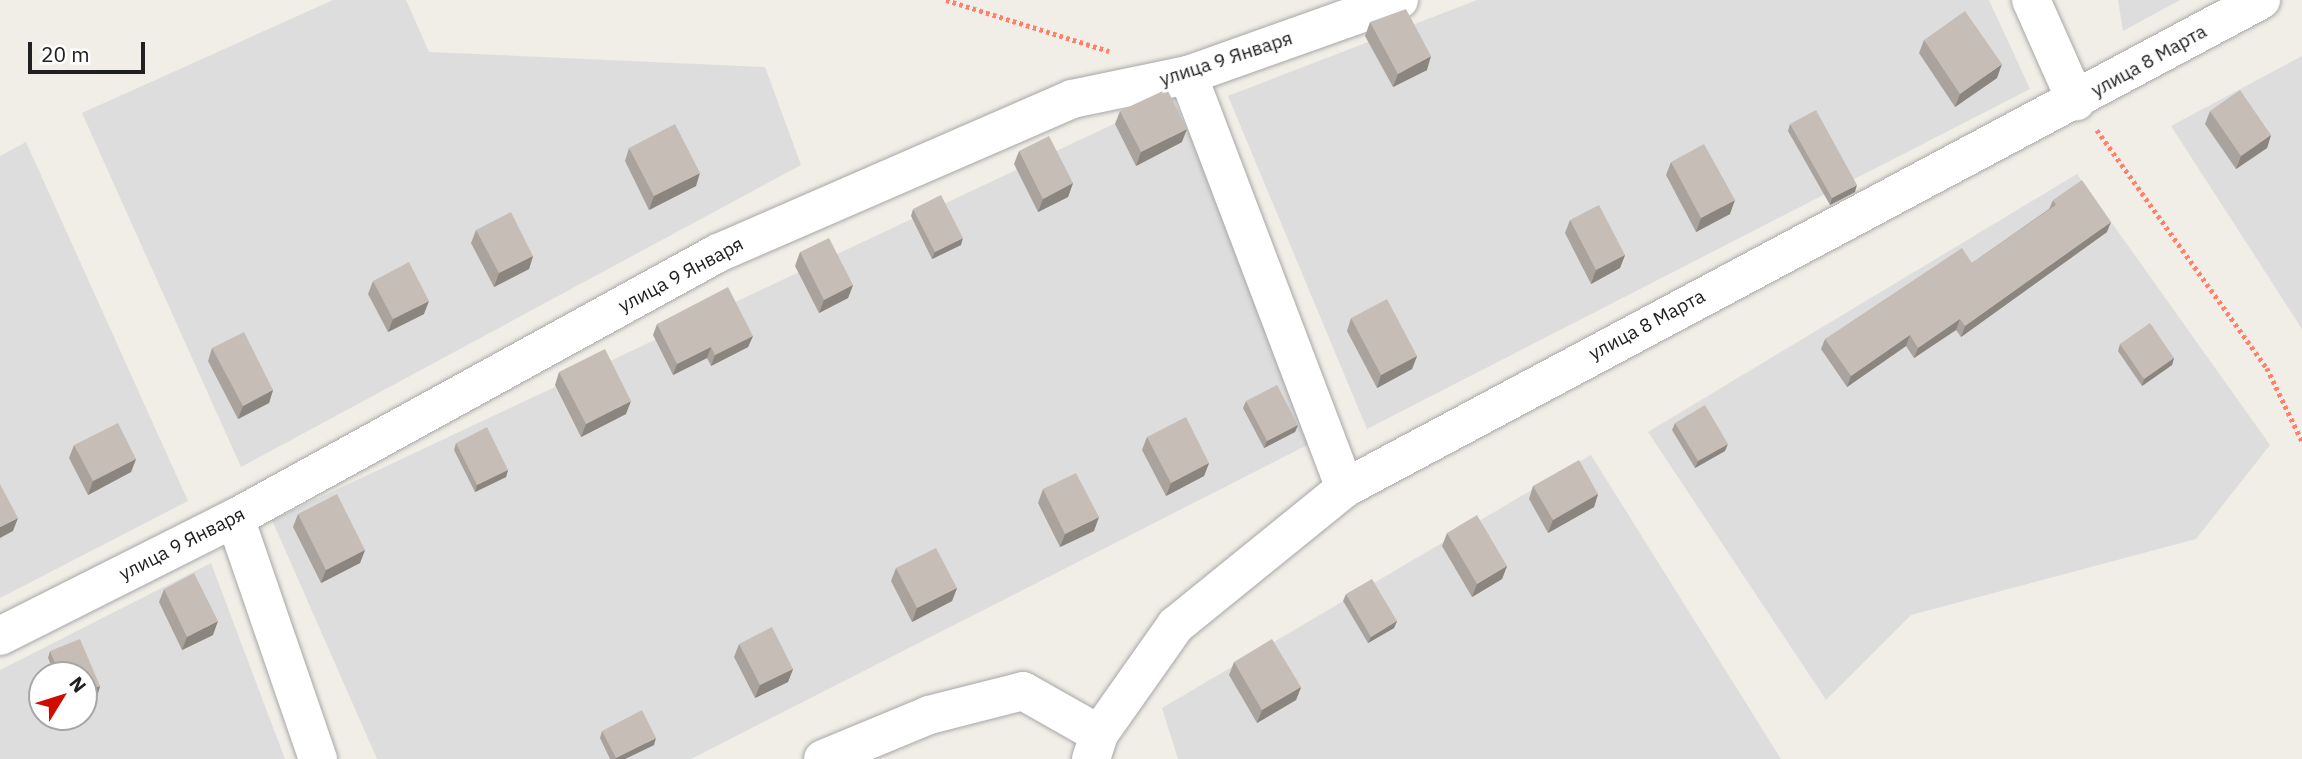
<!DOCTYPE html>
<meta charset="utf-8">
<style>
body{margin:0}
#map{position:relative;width:2302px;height:759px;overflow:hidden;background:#f1eee7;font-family:"IBM Plex Sans",sans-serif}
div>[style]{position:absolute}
.residential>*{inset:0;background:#dedddd}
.path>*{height:4.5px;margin-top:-2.25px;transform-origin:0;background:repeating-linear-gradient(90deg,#ff816a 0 3.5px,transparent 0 7px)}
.roads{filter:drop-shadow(0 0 2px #a7a7a7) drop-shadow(0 0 2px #a7a7a7)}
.minor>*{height:38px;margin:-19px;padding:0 19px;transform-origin:19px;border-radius:19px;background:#fff}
.wall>*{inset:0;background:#aaa39d}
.shaded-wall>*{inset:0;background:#8b857f}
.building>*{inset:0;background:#c6beb6}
span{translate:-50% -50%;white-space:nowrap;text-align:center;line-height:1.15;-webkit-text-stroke:6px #fff;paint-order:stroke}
.street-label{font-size:19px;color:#202020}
.north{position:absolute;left:28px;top:661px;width:70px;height:70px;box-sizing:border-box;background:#fff;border:2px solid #a6a6a6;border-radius:50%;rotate:52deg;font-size:19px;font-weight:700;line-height:28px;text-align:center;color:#202020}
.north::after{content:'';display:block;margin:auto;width:24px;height:32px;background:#d10b00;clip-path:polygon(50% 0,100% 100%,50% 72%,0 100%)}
.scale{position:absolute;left:28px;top:42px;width:117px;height:32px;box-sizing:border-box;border:4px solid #202020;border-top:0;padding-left:9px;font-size:21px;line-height:24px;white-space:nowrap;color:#202020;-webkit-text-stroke:5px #fff;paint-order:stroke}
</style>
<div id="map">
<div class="residential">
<div style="clip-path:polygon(333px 0,406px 0,429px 52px,765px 67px,801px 165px,241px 467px,82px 113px)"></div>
<div style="clip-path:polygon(1477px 0,1989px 0,2030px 89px,1367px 429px,1228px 96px)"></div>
<div style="clip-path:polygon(2118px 0,2180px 0,2123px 31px)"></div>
<div style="clip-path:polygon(2302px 56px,2302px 329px,2171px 126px)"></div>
<div style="clip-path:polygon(1173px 96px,1319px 439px,691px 759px,377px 759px,272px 520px)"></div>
<div style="clip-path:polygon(26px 142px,188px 501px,0 598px,0 156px)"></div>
<div style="clip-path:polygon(2077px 174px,2270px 445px,2196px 539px,1911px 615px,1826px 700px,1648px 432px)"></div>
<div style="clip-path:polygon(1591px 455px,1781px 759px,1178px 759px,1162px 708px)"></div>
<div style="clip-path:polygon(evenodd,211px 563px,285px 759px,0 759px,0 670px,211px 563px,42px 675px,84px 675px,84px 717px,42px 717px,42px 675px)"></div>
</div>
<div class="path">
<div style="left:946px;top:0;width:171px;rotate:17.4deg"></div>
<div style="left:2097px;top:130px;width:292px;rotate:54.5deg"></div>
<div style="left:2267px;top:368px;width:81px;rotate:64.4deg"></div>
</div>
<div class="roads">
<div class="minor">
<div style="left:2031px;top:0;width:111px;rotate:66deg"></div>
<div style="left:1188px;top:75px;width:442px;rotate:69.2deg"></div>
<div style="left:235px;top:518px;width:255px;rotate:71deg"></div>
<div style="left:0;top:636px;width:263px;rotate:-26.7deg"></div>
<div style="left:235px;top:518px;width:551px;rotate:-28.75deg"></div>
<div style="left:718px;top:253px;width:386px;rotate:-23.5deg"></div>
<div style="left:1072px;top:99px;width:118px;rotate:-11.7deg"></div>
<div style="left:1188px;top:75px;width:224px;rotate:-19.6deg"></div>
<div style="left:823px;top:759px;width:115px;rotate:-22.5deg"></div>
<div style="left:929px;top:715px;width:97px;rotate:-14.3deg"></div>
<div style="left:1023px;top:691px;width:87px;rotate:29.5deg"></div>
<div style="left:1091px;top:759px;width:26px;rotate:-72deg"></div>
<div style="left:1099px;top:734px;width:133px;rotate:-54.8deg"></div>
<div style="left:1176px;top:625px;width:218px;rotate:-39deg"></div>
<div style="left:1345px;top:488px;width:1038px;rotate:-28.05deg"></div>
</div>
</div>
<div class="wall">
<div style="clip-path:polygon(1370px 22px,1427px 70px,1393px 87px,1365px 36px)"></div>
<div style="clip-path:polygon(1924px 40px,1997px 78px,1955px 107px,1919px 53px)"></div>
<div style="clip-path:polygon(1120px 111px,1182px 142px,1136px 166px,1115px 124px)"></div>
<div style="clip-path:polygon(2210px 111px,2271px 135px,2267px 148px,2236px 169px,2205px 124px)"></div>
<div style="clip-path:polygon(1790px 124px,1855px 192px,1830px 205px,1788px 131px)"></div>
<div style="clip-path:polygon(629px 148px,696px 186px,649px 210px,625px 161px)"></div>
<div style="clip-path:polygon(1019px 151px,1073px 183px,1068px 197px,1038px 212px,1014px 164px)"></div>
<div style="clip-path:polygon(1671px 162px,1730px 214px,1696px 232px,1666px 175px)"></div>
<div style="clip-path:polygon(2053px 200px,2107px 232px,1961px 337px,1956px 330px,1914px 358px,1906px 346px,1847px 387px,1821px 349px,1825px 339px,1972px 263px,2049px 209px)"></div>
<div style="clip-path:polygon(913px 209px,961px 245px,932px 259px,911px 216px)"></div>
<div style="clip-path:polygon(1570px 220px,1625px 255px,1620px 268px,1591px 284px,1565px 233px)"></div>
<div style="clip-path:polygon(476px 230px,533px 256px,529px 269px,494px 287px,471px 243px)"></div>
<div style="clip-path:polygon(800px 252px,853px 285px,848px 298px,819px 313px,795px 266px)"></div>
<div style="clip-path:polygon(373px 281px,424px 314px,388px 332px,368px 294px)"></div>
<div style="clip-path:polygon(1351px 318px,1417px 356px,1412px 369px,1377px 388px,1347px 331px)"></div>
<div style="clip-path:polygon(657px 324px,753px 336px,748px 347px,711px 366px,707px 358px,673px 375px,653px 335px)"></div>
<div style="clip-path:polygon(2120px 344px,2174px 358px,2172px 365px,2142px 386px,2118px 351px)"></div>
<div style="clip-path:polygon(212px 348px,273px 390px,269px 403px,238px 419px,208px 361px)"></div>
<div style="clip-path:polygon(559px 372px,626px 414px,581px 437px,555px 385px)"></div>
<div style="clip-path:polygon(1246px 401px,1298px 425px,1295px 432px,1264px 448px,1243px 408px)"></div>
<div style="clip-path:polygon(1675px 423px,1725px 451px,1695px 468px,1672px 430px)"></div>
<div style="clip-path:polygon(1147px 437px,1209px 463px,1204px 476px,1166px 496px,1142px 450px)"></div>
<div style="clip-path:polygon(456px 443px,508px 470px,506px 477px,475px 492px,454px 450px)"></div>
<div style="clip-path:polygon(74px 445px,136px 459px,131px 472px,88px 495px,69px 458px)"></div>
<div style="clip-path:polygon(1533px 486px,1598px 494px,1594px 507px,1548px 533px,1529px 499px)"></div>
<div style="clip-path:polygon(1043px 489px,1094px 531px,1060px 547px,1038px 503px)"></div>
<div style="clip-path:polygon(298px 514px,365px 550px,360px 563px,321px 583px,293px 527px)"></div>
<div style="clip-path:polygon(1447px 533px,1507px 566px,1502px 579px,1472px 597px,1442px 546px)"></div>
<div style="clip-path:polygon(896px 568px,957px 588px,952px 601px,912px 622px,891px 581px)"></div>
<div style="clip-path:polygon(164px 589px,213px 635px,182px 650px,159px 602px)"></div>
<div style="clip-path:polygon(1346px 594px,1397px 621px,1394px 628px,1368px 643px,1343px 601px)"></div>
<div style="clip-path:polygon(739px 644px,793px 669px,788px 682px,755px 698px,734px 657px)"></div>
<div style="clip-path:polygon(50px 651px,100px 686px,98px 693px,84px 699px,84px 675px,55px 675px,48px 658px)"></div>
<div style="clip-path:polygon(1234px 662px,1301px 687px,1296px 700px,1257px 723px,1229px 675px)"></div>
<div style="clip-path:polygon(602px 731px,654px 745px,625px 759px,610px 759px,600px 738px)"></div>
</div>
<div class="shaded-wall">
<div style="clip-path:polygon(1431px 56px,1427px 70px,1393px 87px,1398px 74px)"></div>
<div style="clip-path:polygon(2002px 64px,1997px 78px,1955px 107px,1960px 94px)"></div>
<div style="clip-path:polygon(1187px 129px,1182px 142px,1136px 166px,1141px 152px)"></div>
<div style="clip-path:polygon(2271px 135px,2267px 148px,2236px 169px,2241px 156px)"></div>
<div style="clip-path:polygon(700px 173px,696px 186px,649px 210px,654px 196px)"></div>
<div style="clip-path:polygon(1073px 183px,1068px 197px,1038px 212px,1043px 199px)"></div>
<div style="clip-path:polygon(1857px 185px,1855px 192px,1830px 205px,1832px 198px)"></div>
<div style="clip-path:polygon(1735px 200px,1730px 214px,1696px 232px,1701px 218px)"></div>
<div style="clip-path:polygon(2111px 222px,2107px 232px,1961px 337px,1965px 326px)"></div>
<div style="clip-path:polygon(963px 238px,961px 245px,932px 259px,935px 252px)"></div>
<div style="clip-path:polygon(1625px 255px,1620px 268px,1591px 284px,1596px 270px)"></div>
<div style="clip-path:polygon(533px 256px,529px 269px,494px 287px,499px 273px)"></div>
<div style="clip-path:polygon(853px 285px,848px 298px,819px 313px,824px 300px)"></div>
<div style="clip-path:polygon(429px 301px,424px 314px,388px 332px,393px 319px)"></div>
<div style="clip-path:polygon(1960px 319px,1956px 330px,1914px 358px,1918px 348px)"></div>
<div style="clip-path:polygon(1910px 335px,1906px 346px,1847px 387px,1851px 376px)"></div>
<div style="clip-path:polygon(753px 336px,748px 347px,711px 366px,715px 355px)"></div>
<div style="clip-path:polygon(711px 347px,707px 358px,673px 375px,677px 364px)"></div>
<div style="clip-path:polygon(1417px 356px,1412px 369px,1377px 388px,1381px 375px)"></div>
<div style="clip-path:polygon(2174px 358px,2172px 365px,2142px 386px,2144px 379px)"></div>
<div style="clip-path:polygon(273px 390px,269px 403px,238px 419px,243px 406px)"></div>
<div style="clip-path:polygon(631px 401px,626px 414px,581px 437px,586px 424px)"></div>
<div style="clip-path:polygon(1298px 425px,1295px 432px,1264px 448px,1267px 441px)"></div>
<div style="clip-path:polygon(1728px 444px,1725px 451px,1695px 468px,1698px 461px)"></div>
<div style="clip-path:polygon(136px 459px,131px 472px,88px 495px,93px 481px)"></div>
<div style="clip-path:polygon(1209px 463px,1204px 476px,1166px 496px,1171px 483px)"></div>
<div style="clip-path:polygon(508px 470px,506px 477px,475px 492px,477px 485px)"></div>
<div style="clip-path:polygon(1598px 494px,1594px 507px,1548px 533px,1553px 520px)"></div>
<div style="clip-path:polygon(1099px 517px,1094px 531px,1060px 547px,1065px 534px)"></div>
<div style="clip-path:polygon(18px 518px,13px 531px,0 538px,0 527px)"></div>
<div style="clip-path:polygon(365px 550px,360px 563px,321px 583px,326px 570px)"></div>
<div style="clip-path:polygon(1507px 566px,1502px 579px,1472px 597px,1477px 584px)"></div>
<div style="clip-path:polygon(957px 588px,952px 601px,912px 622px,917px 608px)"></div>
<div style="clip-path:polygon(218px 621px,213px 635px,182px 650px,187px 637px)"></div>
<div style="clip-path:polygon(1397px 621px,1394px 628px,1368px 643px,1371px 637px)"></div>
<div style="clip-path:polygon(793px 669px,788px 682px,755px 698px,760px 685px)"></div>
<div style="clip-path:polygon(100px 686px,98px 693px,84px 699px,84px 693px)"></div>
<div style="clip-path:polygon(1301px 687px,1296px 700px,1257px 723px,1262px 710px)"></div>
<div style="clip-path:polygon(656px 738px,654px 745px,625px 759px,615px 759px,616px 758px)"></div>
</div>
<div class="building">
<div style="clip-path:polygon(1406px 9px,1431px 56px,1398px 74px,1370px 22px)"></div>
<div style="clip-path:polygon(1965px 11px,2002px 64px,1960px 94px,1924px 40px)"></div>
<div style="clip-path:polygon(1167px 89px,1187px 129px,1141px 152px,1120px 111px)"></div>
<div style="clip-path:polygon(2240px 90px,2271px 135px,2241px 156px,2210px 111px)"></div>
<div style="clip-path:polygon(1816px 110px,1857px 185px,1832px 198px,1790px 124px)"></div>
<div style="clip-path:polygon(675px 124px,700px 173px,654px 196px,629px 148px)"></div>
<div style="clip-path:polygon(1049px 136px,1073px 183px,1043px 199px,1019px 151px)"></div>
<div style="clip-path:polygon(1704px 144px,1735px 200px,1701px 218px,1671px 162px)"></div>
<div style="clip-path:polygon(2082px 180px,2111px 222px,1965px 326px,1960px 319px,1918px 348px,1910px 335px,1851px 376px,1825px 339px,1962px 248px,1972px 263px,2056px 205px,2053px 200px)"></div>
<div style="clip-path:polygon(941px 195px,963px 238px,935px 252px,913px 209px)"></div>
<div style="clip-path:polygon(1599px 205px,1625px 255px,1596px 270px,1570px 220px)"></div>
<div style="clip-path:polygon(511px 212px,533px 256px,499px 273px,476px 230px)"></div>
<div style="clip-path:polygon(829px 238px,853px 285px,824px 300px,800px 252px)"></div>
<div style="clip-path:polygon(409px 262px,429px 301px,393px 319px,373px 281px)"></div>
<div style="clip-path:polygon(728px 287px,753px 336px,715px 355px,711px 347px,677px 364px,657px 324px)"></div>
<div style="clip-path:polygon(1387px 299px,1417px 356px,1381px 375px,1351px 318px)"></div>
<div style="clip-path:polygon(2150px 323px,2174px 358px,2144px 379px,2120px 344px)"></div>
<div style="clip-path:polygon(244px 332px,273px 390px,243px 406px,212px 348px)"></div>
<div style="clip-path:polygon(605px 349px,631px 401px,586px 424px,559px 372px)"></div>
<div style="clip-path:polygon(1277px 385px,1298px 425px,1267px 441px,1246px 401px)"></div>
<div style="clip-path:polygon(1705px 405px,1728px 444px,1698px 461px,1675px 423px)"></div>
<div style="clip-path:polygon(1186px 417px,1209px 463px,1171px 483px,1147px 437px)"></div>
<div style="clip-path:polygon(118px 423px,136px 459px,93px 481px,74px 445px)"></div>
<div style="clip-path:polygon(487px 427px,508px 470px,477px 485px,456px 443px)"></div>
<div style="clip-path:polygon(1579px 460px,1598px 494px,1553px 520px,1533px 486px)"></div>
<div style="clip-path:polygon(1076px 473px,1099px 517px,1065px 534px,1043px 489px)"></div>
<div style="clip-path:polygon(0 484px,18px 518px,0 527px)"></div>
<div style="clip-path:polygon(337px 494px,365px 550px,326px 570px,298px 514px)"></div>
<div style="clip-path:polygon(1477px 515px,1507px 566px,1477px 584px,1447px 533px)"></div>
<div style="clip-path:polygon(936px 548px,957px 588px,917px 608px,896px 568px)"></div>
<div style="clip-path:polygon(194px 573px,218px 621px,187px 637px,164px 589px)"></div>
<div style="clip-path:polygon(1372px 579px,1397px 621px,1371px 637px,1346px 594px)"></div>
<div style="clip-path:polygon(772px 627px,793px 669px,760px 685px,739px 644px)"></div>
<div style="clip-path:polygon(80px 639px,100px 686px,84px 693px,84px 675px,60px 675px,50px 651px)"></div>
<div style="clip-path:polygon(1272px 639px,1301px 687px,1262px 710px,1234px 662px)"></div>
<div style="clip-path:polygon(642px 710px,656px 738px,616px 758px,602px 731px)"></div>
</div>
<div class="street-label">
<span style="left:1226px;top:59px;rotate:-18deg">улица 9 Января</span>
<span style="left:2149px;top:61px;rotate:-29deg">улица 8 Марта</span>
<span style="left:681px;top:275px;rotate:-28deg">улица 9 Января</span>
<span style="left:1647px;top:325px;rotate:-28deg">улица 8 Марта</span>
<span style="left:182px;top:544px;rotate:-27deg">улица 9 Января</span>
</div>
<div class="north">N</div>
<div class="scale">20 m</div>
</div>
